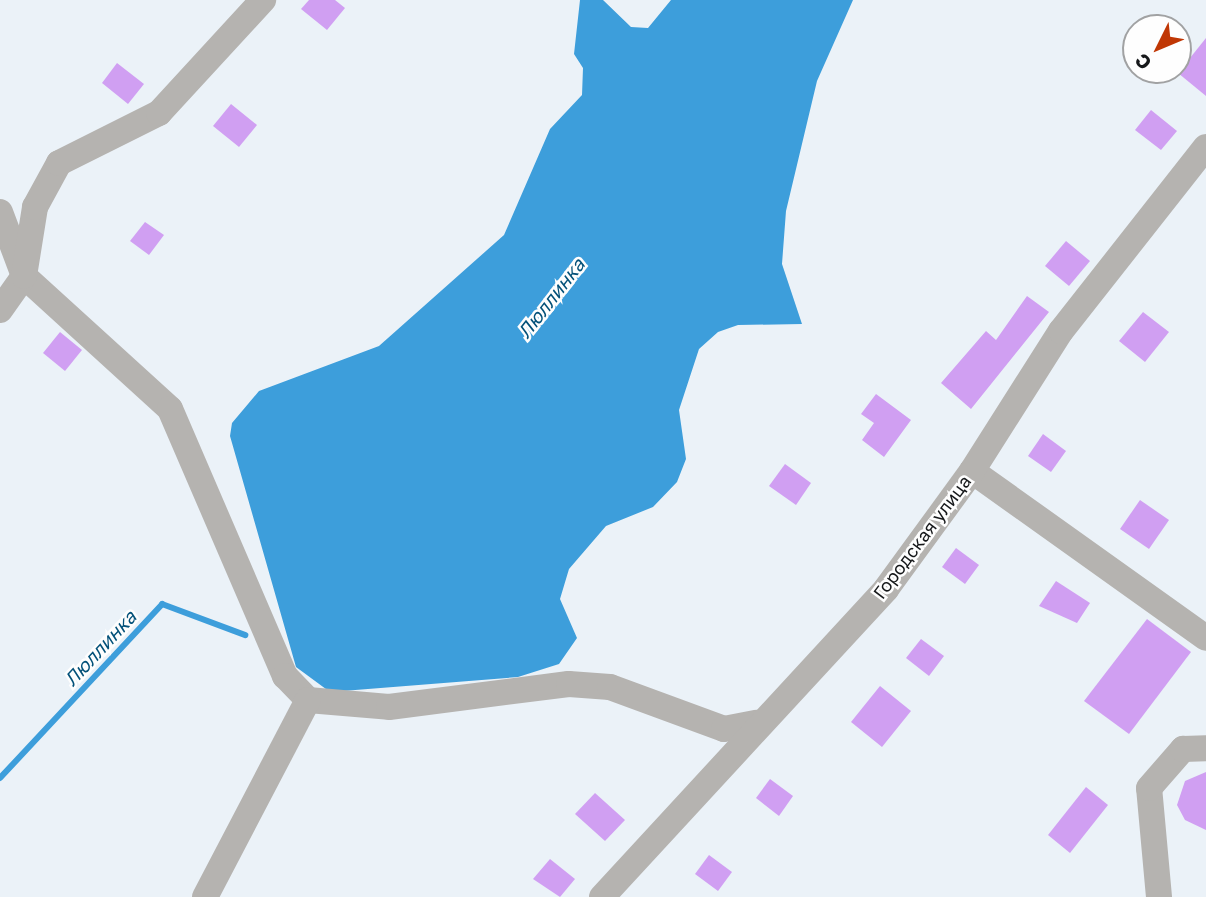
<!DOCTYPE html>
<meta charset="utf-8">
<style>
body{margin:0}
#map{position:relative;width:1206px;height:897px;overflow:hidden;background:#ebf2f8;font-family:"Golos Text",sans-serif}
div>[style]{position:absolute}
.water>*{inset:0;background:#3d9edb}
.stream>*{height:6px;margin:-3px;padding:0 3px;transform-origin:3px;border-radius:3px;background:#3d9edb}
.building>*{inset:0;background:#d09ff2}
.minor>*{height:26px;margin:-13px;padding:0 13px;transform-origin:13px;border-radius:13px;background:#b5b3b0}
span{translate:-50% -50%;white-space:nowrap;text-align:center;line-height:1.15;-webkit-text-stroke:5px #fefefe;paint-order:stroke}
.street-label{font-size:18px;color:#16181a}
.water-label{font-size:19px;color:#035179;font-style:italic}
.north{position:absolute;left:1122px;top:14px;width:70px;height:70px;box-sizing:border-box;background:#fefefe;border:2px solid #a1a2a3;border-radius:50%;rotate:227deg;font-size:19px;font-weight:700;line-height:28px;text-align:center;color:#16181a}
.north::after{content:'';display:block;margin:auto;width:24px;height:32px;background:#c03705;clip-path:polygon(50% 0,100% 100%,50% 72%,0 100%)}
</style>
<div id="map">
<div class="water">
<div style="clip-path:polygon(580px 0,603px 0,631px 27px,648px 28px,671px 0,853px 0,817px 81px,786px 211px,782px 264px,802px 324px,738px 325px,718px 332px,699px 349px,679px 410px,686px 459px,677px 482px,653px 507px,606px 526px,569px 569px,560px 599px,577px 638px,559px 664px,518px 677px,330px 692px,296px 667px,230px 436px,232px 423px,259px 391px,379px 346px,504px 235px,550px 129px,582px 95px,583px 68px,574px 54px)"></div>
</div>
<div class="stream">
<div style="left:0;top:778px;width:238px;rotate:-47deg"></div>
<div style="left:162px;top:604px;width:89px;rotate:20.5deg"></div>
</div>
<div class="building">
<div style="clip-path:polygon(309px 0,335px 0,345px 8px,327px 30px,301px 9px)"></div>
<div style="clip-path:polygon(1206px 38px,1206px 96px,1178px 73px)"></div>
<div style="clip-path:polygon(117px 63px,144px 84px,128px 104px,102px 83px)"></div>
<div style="clip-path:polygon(231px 104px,257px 125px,239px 147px,213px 126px)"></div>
<div style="clip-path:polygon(1151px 110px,1177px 131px,1161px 150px,1135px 130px)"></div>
<div style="clip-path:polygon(145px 222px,164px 235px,149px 255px,130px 241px)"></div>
<div style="clip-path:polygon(1066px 241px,1090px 261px,1069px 286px,1045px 266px)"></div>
<div style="clip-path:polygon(1027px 296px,1049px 312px,971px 409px,941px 383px,986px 331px,996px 340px)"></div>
<div style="clip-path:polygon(1143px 312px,1169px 332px,1145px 362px,1119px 341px)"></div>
<div style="clip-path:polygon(60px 332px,82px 350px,65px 371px,43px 353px)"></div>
<div style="clip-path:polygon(876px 394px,911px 420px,884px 457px,862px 440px,874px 423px,861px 414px)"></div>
<div style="clip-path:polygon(1043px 434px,1066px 451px,1051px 472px,1028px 456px)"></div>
<div style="clip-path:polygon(785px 464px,811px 483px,796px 505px,769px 486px)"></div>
<div style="clip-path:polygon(1140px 500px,1169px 520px,1149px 549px,1120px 529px)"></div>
<div style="clip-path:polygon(956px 548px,979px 565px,965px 584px,942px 567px)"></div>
<div style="clip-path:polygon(1056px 581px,1090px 603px,1077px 623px,1039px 606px)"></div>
<div style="clip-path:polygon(1147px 619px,1191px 652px,1129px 734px,1084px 701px)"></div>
<div style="clip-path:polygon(921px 639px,944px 656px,929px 676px,906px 658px)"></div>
<div style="clip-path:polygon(880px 686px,911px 711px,882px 747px,851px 722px)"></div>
<div style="clip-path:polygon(1206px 772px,1206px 830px,1185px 820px,1177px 805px,1185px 781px)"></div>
<div style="clip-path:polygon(770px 779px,793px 796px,779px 816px,756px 798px)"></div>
<div style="clip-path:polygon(1086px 787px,1108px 805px,1070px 853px,1048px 835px)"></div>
<div style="clip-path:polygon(595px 793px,625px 820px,605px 841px,575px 814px)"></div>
<div style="clip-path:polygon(709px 855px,732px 872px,718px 891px,695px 874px)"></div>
<div style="clip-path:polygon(550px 859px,575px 879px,560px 897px,533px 879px)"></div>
</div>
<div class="minor">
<div style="left:0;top:212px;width:68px;rotate:69.4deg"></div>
<div style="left:24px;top:276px;width:197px;rotate:42.3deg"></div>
<div style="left:170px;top:409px;width:291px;rotate:66.7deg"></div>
<div style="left:285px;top:676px;width:33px;rotate:46deg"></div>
<div style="left:308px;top:700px;width:81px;rotate:4.9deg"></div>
<div style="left:389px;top:707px;width:181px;rotate:-7.3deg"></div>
<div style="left:569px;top:684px;width:41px;rotate:4.2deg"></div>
<div style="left:610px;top:687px;width:121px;rotate:20.2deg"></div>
<div style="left:724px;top:729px;width:33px;rotate:-11deg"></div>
<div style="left:0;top:310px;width:42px;rotate:-54.8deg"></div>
<div style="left:24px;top:276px;width:70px;rotate:-80.9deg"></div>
<div style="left:35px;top:207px;width:50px;rotate:-61.4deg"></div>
<div style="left:59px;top:163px;width:112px;rotate:-26.6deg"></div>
<div style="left:159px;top:113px;width:154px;rotate:-47.4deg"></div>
<div style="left:972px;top:471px;width:287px;rotate:35.5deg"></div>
<div style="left:205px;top:897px;width:222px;rotate:-62.4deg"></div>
<div style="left:602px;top:897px;width:419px;rotate:-47.3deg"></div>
<div style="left:886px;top:589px;width:146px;rotate:-53.9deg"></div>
<div style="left:972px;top:471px;width:166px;rotate:-57.6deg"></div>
<div style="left:1061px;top:331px;width:234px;rotate:-51.8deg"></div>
<div style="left:1159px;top:897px;width:109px;rotate:-95.2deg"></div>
<div style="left:1149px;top:788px;width:52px;rotate:-48.9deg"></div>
<div style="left:1183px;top:749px;width:23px;rotate:-2deg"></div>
</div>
<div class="street-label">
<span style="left:922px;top:537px;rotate:-53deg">Городская улица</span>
</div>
<div class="water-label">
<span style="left:551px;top:298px;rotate:-52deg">Люллинка</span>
<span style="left:100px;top:648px;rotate:-47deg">Люллинка</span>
</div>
<div class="north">С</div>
</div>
